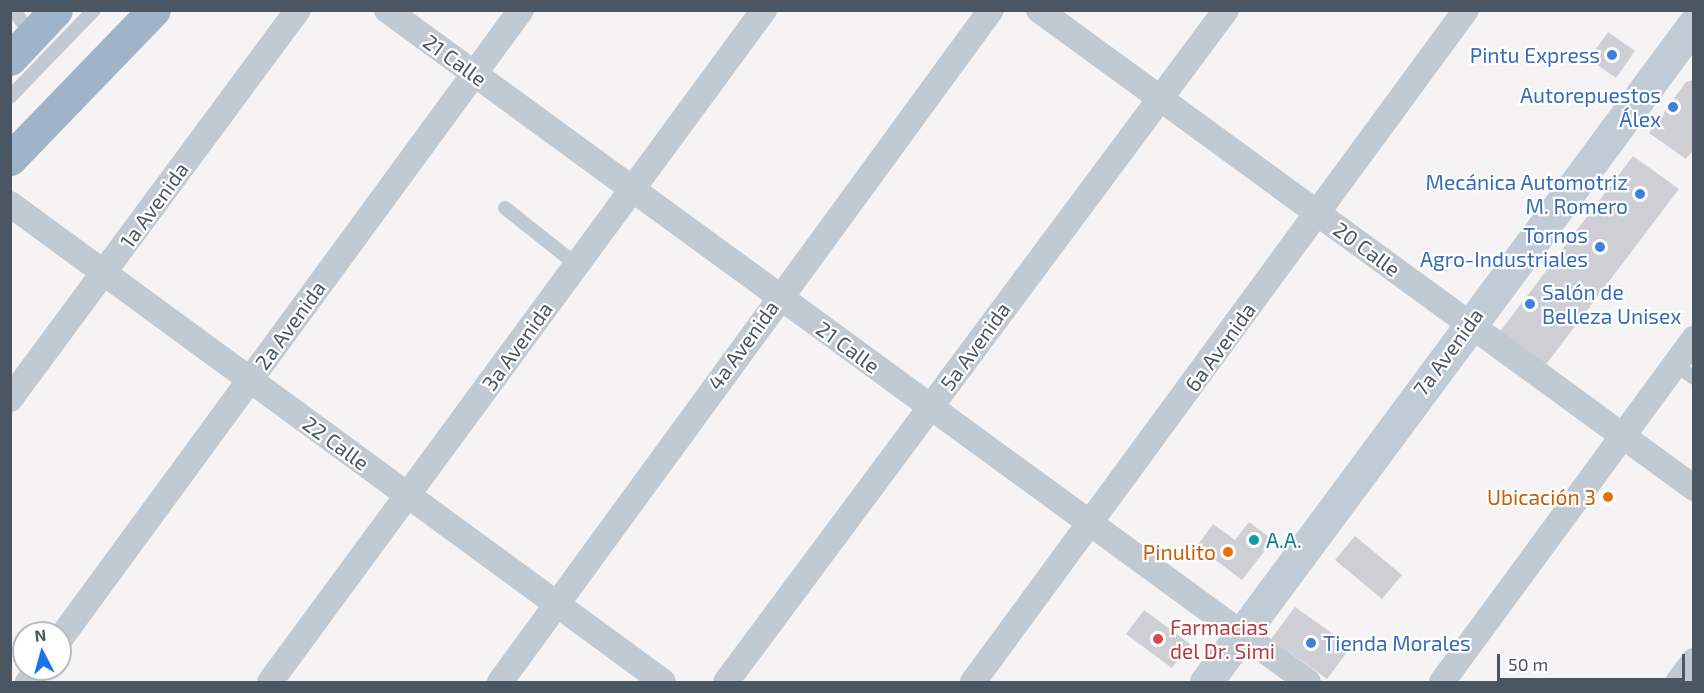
<!DOCTYPE html>
<meta charset="utf-8">
<style>
body{margin:0}
#map{position:relative;width:1704px;height:693px;overflow:hidden;background:#f5f3f3;font-family:"Exo 2",sans-serif}
div>[style]{position:absolute}
.building>*{inset:0;background:#cdcfd5}
.service>*{height:14px;margin:-7px;padding:0 7px;transform-origin:7px;border-radius:7px;background:#c1cad2}
.minor>*{height:26px;margin:-13px;padding:0 13px;transform-origin:13px;border-radius:13px;background:#c1cad2}
.secondary>*{height:33px;margin:-16.5px;padding:0 16.5px;transform-origin:16.5px;border-radius:16.5px;background:#c1cbd6}
.trunk>*{height:33px;margin:-16.5px;padding:0 16.5px;transform-origin:16.5px;border-radius:16.5px;background:#9fb4c9}
.dots>*{width:16px;height:16px;translate:-50% -50%;box-sizing:border-box;border:3px solid #fff;border-radius:50%}
span{translate:-50% -50%;white-space:nowrap;text-align:center;line-height:1.15;-webkit-text-stroke:4.5px #fff;paint-order:stroke}
.shop-label{font-size:21px;color:#366cbe}
.right{translate:-100% -50%;text-align:right}
.left{translate:0 -50%;text-align:left}
.street-label{font-size:21px;color:#4a5661}
.food-label{font-size:21px;color:#c56008}
.culture-label{font-size:21px;color:#0d838f}
.health-label{font-size:21px;color:#be3a42}
.frame{position:absolute;inset:0;border:12px solid #4a5661;pointer-events:none}
.north{position:absolute;left:12px;top:621px;width:60px;height:60px;box-sizing:border-box;background:#fff;border:2px solid #b7bbc0;border-radius:50%;rotate:354deg;font-size:16px;font-weight:700;line-height:24px;text-align:center;color:#4a5661}
.north::after{content:'';display:block;margin:auto;width:21px;height:27px;background:#1a73e8;clip-path:polygon(50% 0,100% 100%,50% 72%,0 100%)}
.scale{position:absolute;left:1497px;top:654px;width:188px;height:27px;box-sizing:border-box;border:3px solid #4a5661;border-top:0;padding-left:8px;font-size:18px;line-height:21px;white-space:nowrap;color:#4a5661;-webkit-text-stroke:4px #fff;paint-order:stroke}
</style>
<div id="map">
<div class="building">
<div style="clip-path:polygon(1608px 32px,1635px 51px,1616px 78px,1589px 59px)"></div>
<div style="clip-path:polygon(1694px 80px,1694px 149px,1686px 159px,1649px 133px,1686px 82px)"></div>
<div style="clip-path:polygon(1633px 156px,1679px 189px,1544px 367px,1499px 333px)"></div>
<div style="clip-path:polygon(1249px 522px,1273px 540px,1242px 580px,1197px 546px,1213px 524px,1235px 540px)"></div>
<div style="clip-path:polygon(1355px 536px,1402px 575px,1382px 599px,1335px 560px)"></div>
<div style="clip-path:polygon(1295px 607px,1351px 647px,1327px 679px,1271px 639px)"></div>
<div style="clip-path:polygon(1144px 610px,1190px 644px,1172px 668px,1126px 634px)"></div>
</div>
<div class="service">
<div style="left:14px;top:10px;width:30px;rotate:56deg"></div>
<div style="left:10px;top:97px;width:121px;rotate:-46deg"></div>
<div style="left:505px;top:208px;width:92px;rotate:38.4deg"></div>
<div style="left:1675px;top:365px;width:23px;rotate:34deg"></div>
</div>
<div class="minor">
<div style="left:387px;top:10px;width:1140px;rotate:36.12deg"></div>
<div style="left:1039px;top:10px;width:811px;rotate:36.12deg"></div>
<div style="left:10px;top:204px;width:809px;rotate:36.2deg"></div>
<div style="left:10px;top:399px;width:484px;rotate:-53.5deg"></div>
<div style="left:60px;top:639px;width:780px;rotate:-53.76deg"></div>
<div style="left:28px;top:682px;width:16px;rotate:-52deg"></div>
<div style="left:270px;top:682px;width:834px;rotate:-53.68deg"></div>
<div style="left:500px;top:682px;width:832px;rotate:-53.85deg"></div>
<div style="left:726px;top:682px;width:838px;rotate:-53.35deg"></div>
<div style="left:973px;top:682px;width:833px;rotate:-53.74deg"></div>
<div style="left:1442px;top:682px;width:426px;rotate:-53.7deg"></div>
<div style="left:1678px;top:682px;width:26px;rotate:-53deg"></div>
</div>
<div class="secondary">
<div style="left:1206px;top:682px;width:819px;rotate:-53.44deg"></div>
</div>
<div class="trunk">
<div style="left:10px;top:59px;width:67px;rotate:-46.8deg"></div>
<div style="left:10px;top:159px;width:207px;rotate:-46deg"></div>
</div>
<div class="dots">
<div style="left:1612px;top:55px;background:#3f7fe0"></div>
<div style="left:1673px;top:107px;background:#3f7fe0"></div>
<div style="left:1640px;top:194px;background:#3f7fe0"></div>
<div style="left:1600px;top:247px;background:#3f7fe0"></div>
<div style="left:1530px;top:304px;background:#3f7fe0"></div>
<div style="left:1608px;top:497px;background:#e8710a"></div>
<div style="left:1254px;top:540px;background:#0f9aa8"></div>
<div style="left:1228px;top:552px;background:#e8710a"></div>
<div style="left:1158px;top:639px;background:#e0444e"></div>
<div style="left:1311px;top:643px;background:#3f7fe0"></div>
</div>
<div class="shop-label">
<span class="right" style="left:1600px;top:55px">Pintu Express</span>
<span class="right" style="left:1661px;top:107px">Autorepuestos<br>Álex</span>
<span class="right" style="left:1628px;top:194px">Mecánica Automotriz<br>M. Romero</span>
<span class="right" style="left:1588px;top:247px">Tornos<br>Agro-Industriales</span>
<span class="left" style="left:1542px;top:304px">Salón de<br>Belleza Unisex</span>
<span class="left" style="left:1323px;top:643px">Tienda Morales</span>
</div>
<div class="street-label">
<span style="left:455px;top:60px;rotate:36deg">21 Calle</span>
<span style="left:154px;top:205px;rotate:-54deg">1a Avenida</span>
<span style="left:1367px;top:249px;rotate:36deg">20 Calle</span>
<span style="left:290px;top:325px;rotate:-54deg">2a Avenida</span>
<span style="left:743px;top:345px;rotate:-54deg">4a Avenida</span>
<span style="left:517px;top:346px;rotate:-54deg">3a Avenida</span>
<span style="left:975px;top:346px;rotate:-54deg">5a Avenida</span>
<span style="left:848px;top:347px;rotate:36deg">21 Calle</span>
<span style="left:1220px;top:347px;rotate:-54deg">6a Avenida</span>
<span style="left:1448px;top:352px;rotate:-54deg">7a Avenida</span>
<span style="left:336px;top:443px;rotate:36deg">22 Calle</span>
</div>
<div class="food-label">
<span class="right" style="left:1596px;top:497px">Ubicación 3</span>
<span class="right" style="left:1216px;top:552px">Pinulito</span>
</div>
<div class="culture-label">
<span class="left" style="left:1266px;top:540px">A.A.</span>
</div>
<div class="health-label">
<span class="left" style="left:1170px;top:639px">Farmacias<br>del Dr. Simi</span>
</div>
<div class="frame"></div>
<div class="north">N</div>
<div class="scale">50 m</div>
</div>
